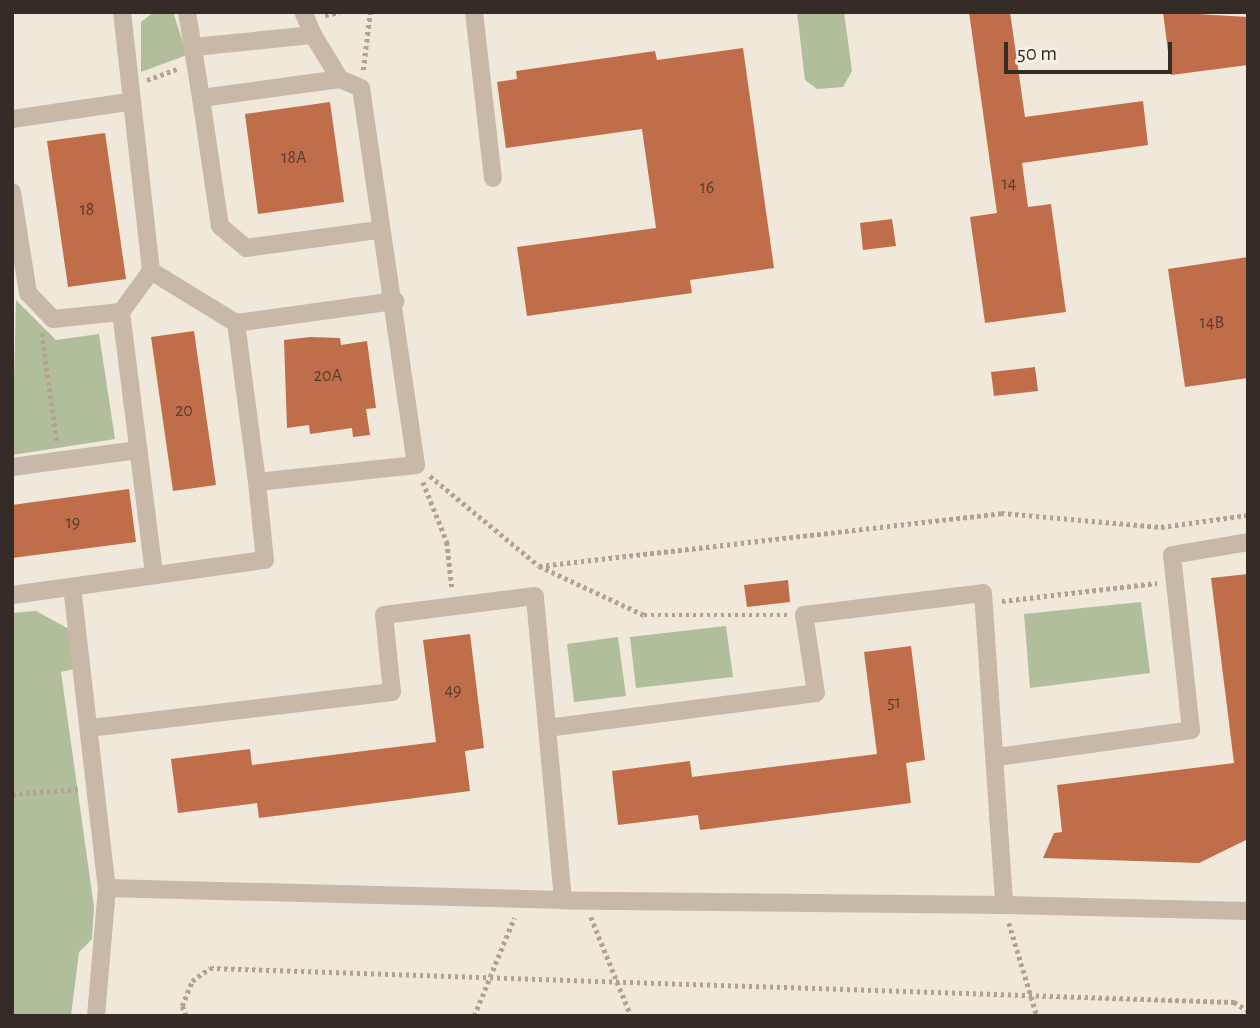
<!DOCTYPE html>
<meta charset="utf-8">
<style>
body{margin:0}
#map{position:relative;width:1260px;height:1028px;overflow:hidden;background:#f0e8db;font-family:"Alegreya Sans",sans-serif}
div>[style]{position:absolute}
.green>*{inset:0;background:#b0be9b}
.building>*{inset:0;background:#c06e49}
.path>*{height:4.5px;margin-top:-2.25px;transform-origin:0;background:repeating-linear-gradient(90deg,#b3a291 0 3.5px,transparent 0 7px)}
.minor>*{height:18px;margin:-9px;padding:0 9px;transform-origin:9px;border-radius:9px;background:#c8b8a7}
span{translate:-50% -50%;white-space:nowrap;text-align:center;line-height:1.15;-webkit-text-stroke:6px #f8f1e7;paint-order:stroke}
.number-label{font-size:18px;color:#583c30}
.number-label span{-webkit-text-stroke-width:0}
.frame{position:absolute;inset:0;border:14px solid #352c27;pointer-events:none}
.scale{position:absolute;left:1004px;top:42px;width:168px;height:32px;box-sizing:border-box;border:4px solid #352c27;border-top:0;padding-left:9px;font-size:21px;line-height:24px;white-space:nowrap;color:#352c27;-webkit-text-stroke:5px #f8f1e7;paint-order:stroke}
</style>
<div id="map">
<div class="green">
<div style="clip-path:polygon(173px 12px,187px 55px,141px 72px,141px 22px,154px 12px)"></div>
<div style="clip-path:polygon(797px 12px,844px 12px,852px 71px,843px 87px,817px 89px,805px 80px)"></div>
<div style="clip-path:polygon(16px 300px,56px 340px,99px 334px,115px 439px,12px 455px)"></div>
<div style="clip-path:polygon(1141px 602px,1150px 673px,1030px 688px,1024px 614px)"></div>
<div style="clip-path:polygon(36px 611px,69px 629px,74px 669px,61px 672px,94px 907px,92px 939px,79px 952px,71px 1016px,12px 1016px,12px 613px)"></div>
<div style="clip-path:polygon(726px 626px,733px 677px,636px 688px,630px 637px)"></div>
<div style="clip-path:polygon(618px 637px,626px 696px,574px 702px,567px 644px)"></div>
</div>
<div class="building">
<div style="clip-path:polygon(969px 12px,1010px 12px,1025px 117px,1143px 101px,1148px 145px,1022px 163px,1028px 207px,1051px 204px,1066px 312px,985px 323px,970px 217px,997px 213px)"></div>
<div style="clip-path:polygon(1163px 12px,1248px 17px,1248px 65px,1171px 75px)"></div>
<div style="clip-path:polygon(743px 48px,774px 268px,690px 280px,692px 293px,527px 316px,517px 247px,656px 228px,642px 129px,506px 148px,497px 82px,517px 79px,516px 71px,655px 51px,657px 60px)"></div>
<div style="clip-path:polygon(330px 102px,344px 202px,258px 214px,245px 114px)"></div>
<div style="clip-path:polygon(105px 133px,126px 279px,68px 287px,47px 141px)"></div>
<div style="clip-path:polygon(892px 219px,896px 246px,863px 250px,860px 223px)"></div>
<div style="clip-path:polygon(1248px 257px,1248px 378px,1185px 387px,1168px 269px)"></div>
<div style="clip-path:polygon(194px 331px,216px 485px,173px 491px,151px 337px)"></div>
<div style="clip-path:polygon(310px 337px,340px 338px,341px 345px,367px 341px,376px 408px,366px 409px,370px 435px,353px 437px,352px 428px,310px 434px,309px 425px,287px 428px,284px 340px)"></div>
<div style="clip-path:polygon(1035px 367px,1038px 391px,994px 396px,991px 372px)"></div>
<div style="clip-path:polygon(129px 489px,136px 542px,12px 558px,12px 505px)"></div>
<div style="clip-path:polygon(1248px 574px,1248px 839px,1199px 863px,1043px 858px,1054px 833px,1062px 832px,1057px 785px,1234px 763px,1211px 578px)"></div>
<div style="clip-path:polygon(788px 580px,790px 602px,747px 607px,744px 585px)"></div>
<div style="clip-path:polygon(470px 634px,484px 748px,465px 751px,470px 791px,259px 818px,257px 803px,178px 813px,171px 759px,250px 749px,252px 765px,436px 742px,423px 640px)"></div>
<div style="clip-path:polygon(911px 646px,925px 760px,906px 763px,911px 803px,700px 830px,698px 815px,618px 825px,612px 771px,690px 761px,692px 777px,877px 754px,864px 652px)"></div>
</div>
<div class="path">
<div style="left:325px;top:15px;width:15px;rotate:-11deg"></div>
<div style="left:363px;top:70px;width:58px;rotate:-83.1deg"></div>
<div style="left:147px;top:80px;width:33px;rotate:-20deg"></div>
<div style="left:42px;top:333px;width:110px;rotate:82.2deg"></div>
<div style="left:430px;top:476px;width:141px;rotate:39.5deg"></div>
<div style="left:539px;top:566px;width:116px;rotate:25deg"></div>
<div style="left:644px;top:615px;width:144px"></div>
<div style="left:423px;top:482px;width:65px;rotate:68.2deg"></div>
<div style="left:447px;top:542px;width:45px;rotate:83.7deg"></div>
<div style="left:539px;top:566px;width:465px;rotate:-6.5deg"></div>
<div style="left:1001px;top:513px;width:161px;rotate:5deg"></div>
<div style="left:1161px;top:527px;width:88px;rotate:-7.9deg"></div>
<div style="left:1002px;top:601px;width:156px;rotate:-6.6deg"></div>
<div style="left:12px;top:794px;width:66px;rotate:-4.3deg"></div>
<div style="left:591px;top:917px;width:107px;rotate:68deg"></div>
<div style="left:1009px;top:923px;width:97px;rotate:73.2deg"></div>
<div style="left:186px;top:1016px;width:11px;rotate:-112deg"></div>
<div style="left:182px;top:1006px;width:27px;rotate:-68deg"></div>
<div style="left:192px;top:981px;width:22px;rotate:-36deg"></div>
<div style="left:210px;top:968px;width:1025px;rotate:1.9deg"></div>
<div style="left:1234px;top:1002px;width:17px;rotate:33deg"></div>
<div style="left:474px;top:1016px;width:106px;rotate:-67.8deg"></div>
</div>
<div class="minor">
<div style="left:122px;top:12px;width:261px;rotate:83.6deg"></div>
<div style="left:151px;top:271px;width:100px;rotate:31.5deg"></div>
<div style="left:474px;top:12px;width:167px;rotate:83.5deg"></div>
<div style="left:313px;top:35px;width:52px;rotate:58.5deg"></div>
<div style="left:194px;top:47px;width:120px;rotate:-5.8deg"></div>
<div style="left:313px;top:35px;width:25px;rotate:-113deg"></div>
<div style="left:201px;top:98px;width:129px;rotate:81.6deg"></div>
<div style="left:220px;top:226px;width:34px;rotate:40deg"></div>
<div style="left:246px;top:248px;width:132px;rotate:-7.8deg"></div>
<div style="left:12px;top:119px;width:118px;rotate:-8.3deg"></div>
<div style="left:12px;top:192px;width:102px;rotate:81deg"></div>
<div style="left:28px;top:293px;width:36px;rotate:46deg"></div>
<div style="left:53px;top:319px;width:68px;rotate:-5.9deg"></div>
<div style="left:121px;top:312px;width:51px;rotate:-53.8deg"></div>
<div style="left:121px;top:312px;width:265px;rotate:82.8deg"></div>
<div style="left:12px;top:467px;width:127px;rotate:-7.7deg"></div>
<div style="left:257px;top:482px;width:160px;rotate:-97.5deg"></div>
<div style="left:236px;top:323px;width:161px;rotate:-7.9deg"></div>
<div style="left:72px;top:587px;width:303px;rotate:83.4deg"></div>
<div style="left:107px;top:888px;width:456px;rotate:1.5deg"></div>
<div style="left:563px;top:900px;width:305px;rotate:-95.3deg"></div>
<div style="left:535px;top:596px;width:152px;rotate:172.8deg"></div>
<div style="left:384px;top:615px;width:77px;rotate:84.1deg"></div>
<div style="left:392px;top:692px;width:305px;rotate:173.2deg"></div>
<div style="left:12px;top:595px;width:255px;rotate:-7.9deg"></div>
<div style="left:265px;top:560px;width:78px;rotate:-95.9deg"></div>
<div style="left:257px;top:482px;width:160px;rotate:-6.1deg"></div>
<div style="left:416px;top:465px;width:381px;rotate:-98.3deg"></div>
<div style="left:361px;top:88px;width:23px;rotate:-157deg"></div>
<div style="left:340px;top:79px;width:140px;rotate:172.2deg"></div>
<div style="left:201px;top:98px;width:87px;rotate:-99.2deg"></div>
<div style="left:547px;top:728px;width:271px;rotate:-7.4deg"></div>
<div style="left:816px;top:693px;width:79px;rotate:-98.7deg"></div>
<div style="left:804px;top:615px;width:180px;rotate:-7deg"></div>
<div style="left:983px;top:593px;width:313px;rotate:86.1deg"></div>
<div style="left:1004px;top:905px;width:441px;rotate:-179.4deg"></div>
<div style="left:997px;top:757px;width:196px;rotate:-7.9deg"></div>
<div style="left:1191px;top:730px;width:176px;rotate:-96.2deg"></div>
<div style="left:1172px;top:555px;width:77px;rotate:-9.7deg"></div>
<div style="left:1004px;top:905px;width:244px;rotate:1.4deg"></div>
<div style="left:96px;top:1016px;width:128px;rotate:-85.1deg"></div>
</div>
<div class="number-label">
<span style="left:294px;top:158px">18А</span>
<span style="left:1009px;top:184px">14</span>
<span style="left:707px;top:188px">16</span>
<span style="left:87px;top:210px">18</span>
<span style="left:1212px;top:323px">14В</span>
<span style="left:328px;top:376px">20А</span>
<span style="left:184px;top:411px">20</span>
<span style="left:73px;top:523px">19</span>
<span style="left:453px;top:691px">49</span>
<span style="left:894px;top:703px">51</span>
</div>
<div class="frame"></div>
<div class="scale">50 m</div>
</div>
